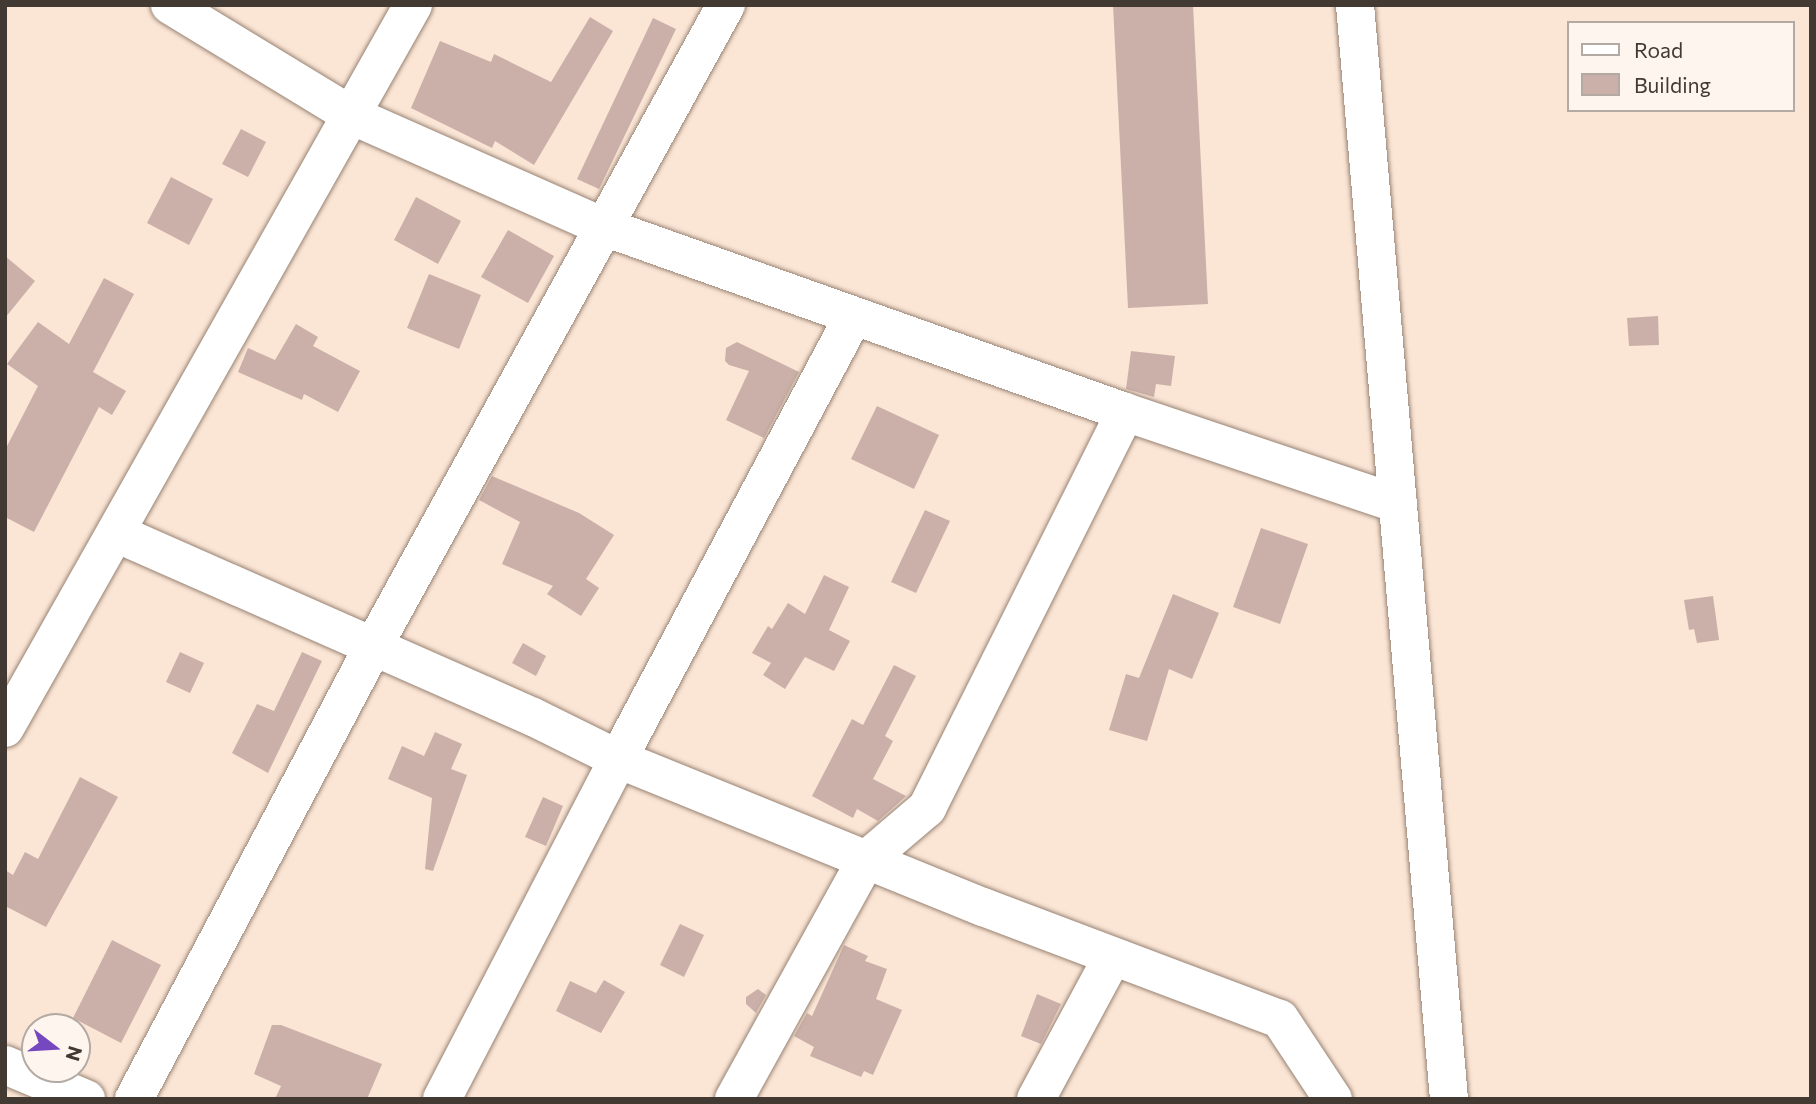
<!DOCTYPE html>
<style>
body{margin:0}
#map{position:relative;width:1816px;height:1104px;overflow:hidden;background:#fbe5d5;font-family:Commissioner,sans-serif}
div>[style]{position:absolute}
.building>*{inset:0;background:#cbb0a9}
.roads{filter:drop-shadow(0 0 2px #978374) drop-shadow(0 0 2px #978374)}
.minor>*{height:38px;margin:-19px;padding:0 19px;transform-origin:19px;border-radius:19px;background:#fff}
.major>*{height:38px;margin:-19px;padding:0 19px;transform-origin:19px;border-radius:19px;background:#fff}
span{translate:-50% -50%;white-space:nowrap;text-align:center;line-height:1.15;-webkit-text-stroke:7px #fef5ee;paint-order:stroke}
.frame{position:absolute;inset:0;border:7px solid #423933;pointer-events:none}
.legend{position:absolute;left:1567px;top:21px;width:228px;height:91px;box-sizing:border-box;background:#fef5ee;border:2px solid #b3aaa3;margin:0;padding:9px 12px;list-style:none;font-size:21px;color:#423933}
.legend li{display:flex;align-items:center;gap:14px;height:35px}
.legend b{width:35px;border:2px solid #b3aaa3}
.north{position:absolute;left:21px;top:1013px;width:70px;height:70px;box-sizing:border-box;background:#fef5ee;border:2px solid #b3aaa3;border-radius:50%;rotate:107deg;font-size:19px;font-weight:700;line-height:28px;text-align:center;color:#423933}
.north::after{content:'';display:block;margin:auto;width:24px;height:32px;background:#7648c0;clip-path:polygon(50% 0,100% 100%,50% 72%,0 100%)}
</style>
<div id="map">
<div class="building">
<div style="clip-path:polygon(1113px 5px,1193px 5px,1208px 304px,1128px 308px)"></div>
<div style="clip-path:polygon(590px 17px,613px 31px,534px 165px,495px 141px,492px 148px,411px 108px,440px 41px,491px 62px,494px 54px,551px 82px)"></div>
<div style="clip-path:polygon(653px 18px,676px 29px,599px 189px,577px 179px)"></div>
<div style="clip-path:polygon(241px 129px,266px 142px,248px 177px,222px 164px)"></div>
<div style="clip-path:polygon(171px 177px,213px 199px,189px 245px,147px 223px)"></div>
<div style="clip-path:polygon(416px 197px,461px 221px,438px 264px,394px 240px)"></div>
<div style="clip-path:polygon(508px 230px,554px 256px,528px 303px,481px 277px)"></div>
<div style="clip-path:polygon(5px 256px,35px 281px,5px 318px)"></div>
<div style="clip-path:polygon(429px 274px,481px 295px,459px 349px,407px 328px)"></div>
<div style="clip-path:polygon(104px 278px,134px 294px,93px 372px,126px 391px,112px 415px,99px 407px,34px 532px,5px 517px,5px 450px,38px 386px,7px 364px,38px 322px,69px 344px)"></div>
<div style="clip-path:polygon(1658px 316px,1659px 345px,1629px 346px,1627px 318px)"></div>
<div style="clip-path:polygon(296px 324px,318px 337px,313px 346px,360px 371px,338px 412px,304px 394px,302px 400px,238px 372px,248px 348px,275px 360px)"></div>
<div style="clip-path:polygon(737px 342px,799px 372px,764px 438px,726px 420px,749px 371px,729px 365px,725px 361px,726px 348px)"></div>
<div style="clip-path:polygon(1131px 351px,1175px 356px,1171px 386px,1156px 384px,1154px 397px,1126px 389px)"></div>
<div style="clip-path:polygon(877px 406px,939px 435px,914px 489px,851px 459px)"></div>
<div style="clip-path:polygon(492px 476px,579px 513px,614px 535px,586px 579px,599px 588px,581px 616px,547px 594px,553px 586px,502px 564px,520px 522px,479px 500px)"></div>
<div style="clip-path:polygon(925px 510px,950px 521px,916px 593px,891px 582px)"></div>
<div style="clip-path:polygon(1261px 528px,1308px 544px,1280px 624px,1233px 607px)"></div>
<div style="clip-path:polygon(824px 575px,849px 587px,829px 630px,850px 641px,834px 671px,805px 657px,785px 689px,763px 675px,771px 663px,752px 653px,768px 626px,772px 629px,788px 603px,805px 614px)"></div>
<div style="clip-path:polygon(1173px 594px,1219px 613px,1192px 679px,1169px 669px,1147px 741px,1109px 730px,1126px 674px,1139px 678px)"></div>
<div style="clip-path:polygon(1713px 596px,1719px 640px,1697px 643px,1694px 629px,1689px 630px,1684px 600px)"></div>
<div style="clip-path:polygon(523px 643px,546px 656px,536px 676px,512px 663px)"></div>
<div style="clip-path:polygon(180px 652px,204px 663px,190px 693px,166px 682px)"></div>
<div style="clip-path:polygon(302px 652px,322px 661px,268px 773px,232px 753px,257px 704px,274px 711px)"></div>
<div style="clip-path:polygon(894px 665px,916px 676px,885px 736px,893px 741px,873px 779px,906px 796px,878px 821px,857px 809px,853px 818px,812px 796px,852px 719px,863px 725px)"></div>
<div style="clip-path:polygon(435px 732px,462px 744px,451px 769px,467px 775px,433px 871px,425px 869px,432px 798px,388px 779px,402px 746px,424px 756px)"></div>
<div style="clip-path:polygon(80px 777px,118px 797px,46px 927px,5px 906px,5px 870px,13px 875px,25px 852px,38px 859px)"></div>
<div style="clip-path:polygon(543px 797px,563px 806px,546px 846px,525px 837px)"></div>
<div style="clip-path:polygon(680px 924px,704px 935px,684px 977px,660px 965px)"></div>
<div style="clip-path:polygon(112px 940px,161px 965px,121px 1043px,73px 1018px)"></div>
<div style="clip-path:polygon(844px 945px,868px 956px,865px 961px,887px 969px,876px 999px,902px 1010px,873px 1075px,864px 1071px,861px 1077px,810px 1056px,814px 1047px,794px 1036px,807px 1013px,812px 1016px)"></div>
<div style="clip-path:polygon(604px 980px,625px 992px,601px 1033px,556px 1011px,570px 981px,596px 993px)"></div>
<div style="clip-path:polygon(758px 989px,766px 995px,756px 1013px,746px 1004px,746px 997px)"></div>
<div style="clip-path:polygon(1037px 994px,1061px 1004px,1041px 1044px,1021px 1036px)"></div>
<div style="clip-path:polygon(272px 1025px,281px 1025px,382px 1064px,367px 1099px,275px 1099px,281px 1086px,254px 1074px)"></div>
</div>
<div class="roads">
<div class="minor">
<div style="left:170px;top:5px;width:212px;rotate:31.3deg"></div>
<div style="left:351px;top:115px;width:277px;rotate:23.9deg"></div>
<div style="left:604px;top:227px;width:553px;rotate:19.55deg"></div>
<div style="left:1125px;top:412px;width:288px;rotate:18.6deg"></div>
<div style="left:116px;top:533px;width:456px;rotate:23.8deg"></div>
<div style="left:533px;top:717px;width:95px;rotate:26.3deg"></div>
<div style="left:618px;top:759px;width:394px;rotate:22.1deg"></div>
<div style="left:983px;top:907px;width:317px;rotate:20.7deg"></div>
<div style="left:1280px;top:1019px;width:96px;rotate:56.5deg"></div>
<div style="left:5px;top:728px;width:830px;rotate:-60.56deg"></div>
<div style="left:5px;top:1065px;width:88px;rotate:22.8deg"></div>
<div style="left:134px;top:1099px;width:511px;rotate:-62.13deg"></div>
<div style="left:373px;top:647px;width:733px;rotate:-61.2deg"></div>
<div style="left:442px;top:1099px;width:383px;rotate:-62.6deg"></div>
<div style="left:618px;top:759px;width:501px;rotate:-62deg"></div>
<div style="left:734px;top:1099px;width:273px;rotate:-61.1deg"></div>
<div style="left:866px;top:860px;width:80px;rotate:-40.4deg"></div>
<div style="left:927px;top:808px;width:443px;rotate:-63.4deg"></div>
<div style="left:1036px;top:1099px;width:162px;rotate:-61.7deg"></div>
</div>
<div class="major">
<div style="left:1355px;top:5px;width:1098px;rotate:85.09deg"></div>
</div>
</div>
<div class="frame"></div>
<ul class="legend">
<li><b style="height:9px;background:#fff"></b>Road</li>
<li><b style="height:19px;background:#cbb0a9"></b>Building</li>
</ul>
<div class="north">N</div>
</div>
